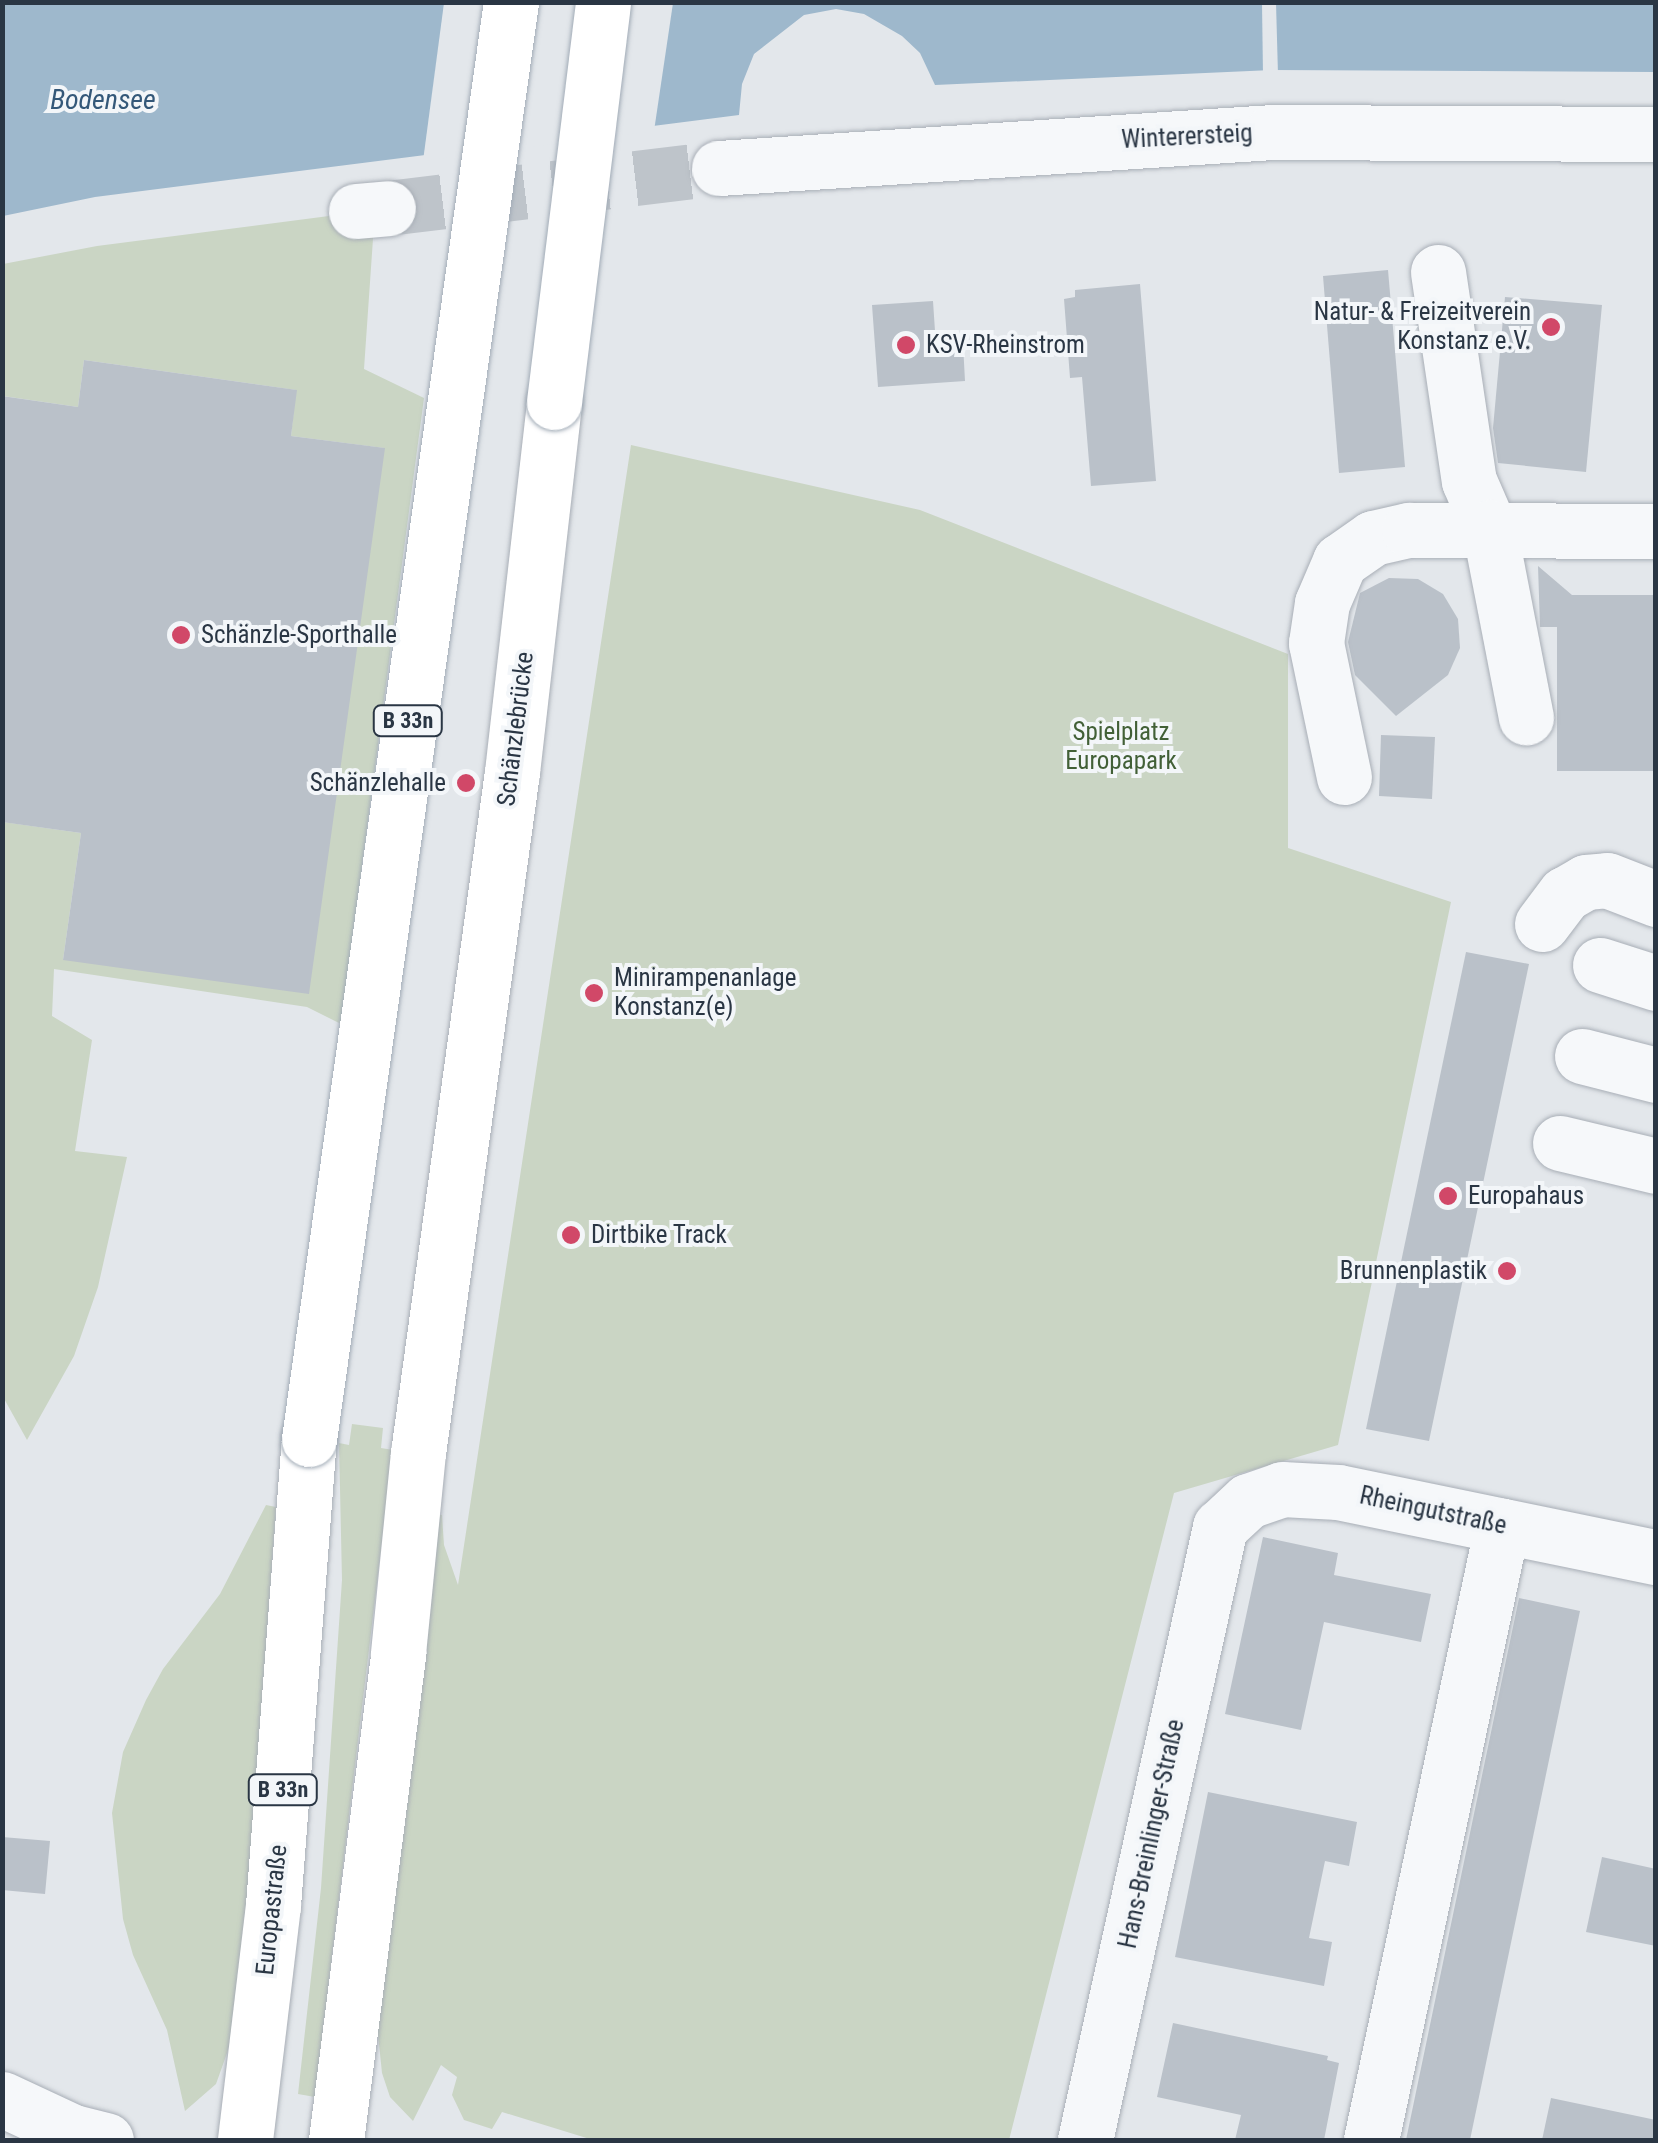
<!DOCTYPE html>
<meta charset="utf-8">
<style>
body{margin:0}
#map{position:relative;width:1658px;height:2143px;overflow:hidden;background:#e3e7eb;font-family:"Roboto Condensed",sans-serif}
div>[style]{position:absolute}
.green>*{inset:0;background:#cad5c4}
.water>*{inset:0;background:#9eb8cc}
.pier>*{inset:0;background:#e3e7eb}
.building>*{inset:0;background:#bac1c9}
.minor-tunnel>*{height:55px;margin-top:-27.5px;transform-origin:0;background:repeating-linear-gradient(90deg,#bec4ca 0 55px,transparent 0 83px)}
.roads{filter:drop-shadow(0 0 2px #a8aeb6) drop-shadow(0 0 2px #a8aeb6)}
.minor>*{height:55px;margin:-27.5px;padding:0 27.5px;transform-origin:27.5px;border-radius:27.5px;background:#f6f8fa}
.major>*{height:55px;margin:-27.5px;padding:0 27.5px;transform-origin:27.5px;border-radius:27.5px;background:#fff}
.bridges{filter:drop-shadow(0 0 2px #a2acb7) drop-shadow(0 0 2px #a2acb7)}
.major-bridge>*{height:55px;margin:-27.5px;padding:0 27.5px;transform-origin:27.5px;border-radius:27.5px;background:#fff}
.dots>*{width:28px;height:28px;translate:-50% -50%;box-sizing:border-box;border:5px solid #f3f6f9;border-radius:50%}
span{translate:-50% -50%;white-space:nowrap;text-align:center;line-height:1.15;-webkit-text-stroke:8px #f3f6f9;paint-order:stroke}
.shield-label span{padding:2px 8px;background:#f3f6f9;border:2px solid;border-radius:8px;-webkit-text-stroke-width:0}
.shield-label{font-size:22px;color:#2a3644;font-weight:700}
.street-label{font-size:25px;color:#2a3644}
.poi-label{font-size:25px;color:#2a3644}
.right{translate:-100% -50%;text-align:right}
.left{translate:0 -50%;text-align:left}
.park-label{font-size:25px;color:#426037}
.water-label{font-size:28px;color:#345879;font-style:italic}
.frame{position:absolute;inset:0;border:5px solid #2a3644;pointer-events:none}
</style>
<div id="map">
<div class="green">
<div style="clip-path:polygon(375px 210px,364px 369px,424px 398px,341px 1024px,307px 1007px,54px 969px,52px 1016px,92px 1040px,75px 1151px,127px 1157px,98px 1287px,74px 1356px,27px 1440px,2px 1395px,3px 822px,81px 833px,63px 960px,384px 448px,291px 436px,296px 390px,84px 360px,78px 407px,3px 396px,3px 264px,97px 246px)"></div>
<div style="clip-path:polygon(631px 445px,920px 510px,1288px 654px,1288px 848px,1451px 902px,1338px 1445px,1174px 1493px,1009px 2140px,593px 2140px,502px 2112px,492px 2129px,464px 2120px,452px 2095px,457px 2077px,441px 2065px,413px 2121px,390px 2097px,382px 2073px,376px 2015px,437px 1515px,442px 1515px,444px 1545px,458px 1585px)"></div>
<div style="clip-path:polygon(352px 1424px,383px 1428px,381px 1448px,393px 1450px,315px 2097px,298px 2094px,321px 1888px,342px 1580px,339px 1443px,349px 1445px)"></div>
<div style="clip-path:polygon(266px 1505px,276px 1507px,248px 1896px,232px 2039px,216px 2084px,185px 2111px,167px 2030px,133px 1955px,123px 1919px,112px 1813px,123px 1752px,146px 1700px,163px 1669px,220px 1594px)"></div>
</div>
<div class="water">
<div style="clip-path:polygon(3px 3px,1655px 3px,1655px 72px,1273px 70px,935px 85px,920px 53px,902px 36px,864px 14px,836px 9px,804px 15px,754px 54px,742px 84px,739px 115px,95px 197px,3px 216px)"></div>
</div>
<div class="pier">
<div style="clip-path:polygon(444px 3px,673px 3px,654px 131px,423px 161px)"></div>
<div style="clip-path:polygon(1262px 3px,1276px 3px,1278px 75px,1263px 75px)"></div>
</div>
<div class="building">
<div style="clip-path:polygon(1388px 270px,1405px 467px,1339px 473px,1323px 276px)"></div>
<div style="clip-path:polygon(1140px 284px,1156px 481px,1091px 486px,1082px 377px,1070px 378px,1064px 299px,1075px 297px,1075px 290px)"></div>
<div style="clip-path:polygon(1505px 297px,1602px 305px,1586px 472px,1498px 463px,1493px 428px)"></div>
<div style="clip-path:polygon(933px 301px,936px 346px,963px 344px,965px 381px,878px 387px,872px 305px)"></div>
<div style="clip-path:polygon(84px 360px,297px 390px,291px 436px,385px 448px,309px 994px,63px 960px,81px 833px,2px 822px,2px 396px,78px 407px)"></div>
<div style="clip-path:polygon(1538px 566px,1572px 595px,1656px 595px,1656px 771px,1557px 771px,1557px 627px,1540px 627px)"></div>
<div style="clip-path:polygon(1389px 578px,1418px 579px,1443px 594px,1458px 619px,1460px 648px,1448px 675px,1396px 716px,1355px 675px,1348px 642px,1360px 593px)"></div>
<div style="clip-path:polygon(1381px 735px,1435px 737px,1432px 799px,1379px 796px)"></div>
<div style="clip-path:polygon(1466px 952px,1529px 964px,1429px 1441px,1366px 1429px)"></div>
<div style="clip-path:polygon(1263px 1537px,1338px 1553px,1334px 1575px,1431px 1594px,1421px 1642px,1324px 1622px,1301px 1730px,1225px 1714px)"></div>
<div style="clip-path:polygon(1519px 1598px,1580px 1611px,1470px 2140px,1406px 2140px)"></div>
<div style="clip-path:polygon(1208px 1792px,1357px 1822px,1349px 1866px,1325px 1861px,1309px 1938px,1332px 1942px,1324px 1986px,1175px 1957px)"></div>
<div style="clip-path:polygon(2px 1837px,50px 1841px,45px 1894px,2px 1890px)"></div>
<div style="clip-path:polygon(1602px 1857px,1656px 1869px,1656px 1946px,1586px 1932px)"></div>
<div style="clip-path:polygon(1173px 2023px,1328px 2056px,1327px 2060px,1339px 2063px,1324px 2140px,1235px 2140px,1241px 2115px,1157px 2097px)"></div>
<div style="clip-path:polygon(1551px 2098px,1656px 2120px,1656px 2140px,1542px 2140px)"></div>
</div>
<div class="minor-tunnel">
<div style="left:388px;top:208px;width:333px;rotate:-6.9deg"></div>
</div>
<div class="roads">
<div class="minor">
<div style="left:719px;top:168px;width:554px;rotate:-3.72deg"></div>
<div style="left:1272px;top:132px;width:384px;rotate:0.3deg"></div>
<div style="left:356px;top:211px;width:32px;rotate:-5deg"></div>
<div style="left:1438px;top:272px;width:211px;rotate:81.6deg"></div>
<div style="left:1469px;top:481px;width:50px;rotate:66.5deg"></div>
<div style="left:1489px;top:527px;width:194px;rotate:79deg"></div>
<div style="left:1344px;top:777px;width:137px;rotate:-101.8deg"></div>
<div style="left:1316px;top:643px;width:40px;rotate:-81.5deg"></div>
<div style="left:1322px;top:603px;width:46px;rotate:-66.8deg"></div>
<div style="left:1340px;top:561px;width:40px;rotate:-34.9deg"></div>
<div style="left:1373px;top:538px;width:37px;rotate:-13deg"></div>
<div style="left:1409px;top:530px;width:247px;rotate:0.2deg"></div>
<div style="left:1542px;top:924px;width:38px;rotate:-53deg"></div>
<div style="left:1565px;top:894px;width:24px;rotate:-30deg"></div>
<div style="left:1586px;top:882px;width:21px;rotate:-5deg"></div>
<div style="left:1607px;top:880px;width:53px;rotate:21.2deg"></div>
<div style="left:1600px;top:965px;width:59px;rotate:17.8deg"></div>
<div style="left:1582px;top:1056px;width:76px;rotate:14.4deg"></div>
<div style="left:1560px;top:1143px;width:99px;rotate:13.5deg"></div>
<div style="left:2px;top:2099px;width:78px;rotate:24.9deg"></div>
<div style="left:73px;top:2132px;width:34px;rotate:14deg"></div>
<div style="left:1085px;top:2140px;width:628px;rotate:-77.58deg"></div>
<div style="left:1220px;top:1527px;width:38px;rotate:-43deg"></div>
<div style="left:1248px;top:1501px;width:36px;rotate:-19deg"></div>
<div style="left:1282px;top:1489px;width:56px;rotate:3.1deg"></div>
<div style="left:1338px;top:1492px;width:325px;rotate:11.6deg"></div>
<div style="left:1371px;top:2140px;width:628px;rotate:-77.96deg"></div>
</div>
<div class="major">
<div style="left:245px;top:2140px;width:237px;rotate:-83.2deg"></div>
<div style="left:273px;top:1905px;width:467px;rotate:-85.6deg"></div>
<div style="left:336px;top:2140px;width:491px;rotate:-82.7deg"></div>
<div style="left:398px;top:1653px;width:201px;rotate:-84.3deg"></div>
<div style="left:418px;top:1453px;width:687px;rotate:-82.14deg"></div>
<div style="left:512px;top:772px;width:372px;rotate:-83.5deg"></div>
</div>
</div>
<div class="bridges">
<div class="major-bridge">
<div style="left:554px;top:402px;width:403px;rotate:-83deg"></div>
<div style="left:309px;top:1439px;width:1451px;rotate:-82deg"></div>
</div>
</div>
<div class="dots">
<div style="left:1551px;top:327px;background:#d14868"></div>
<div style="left:906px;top:345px;background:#d14868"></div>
<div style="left:181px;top:635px;background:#d14868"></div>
<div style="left:466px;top:783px;background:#d14868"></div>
<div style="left:594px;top:993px;background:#d14868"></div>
<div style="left:1448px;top:1196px;background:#d14868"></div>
<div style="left:571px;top:1235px;background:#d14868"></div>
<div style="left:1507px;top:1271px;background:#d14868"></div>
</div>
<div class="shield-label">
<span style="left:408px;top:721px">B 33n</span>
<span style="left:283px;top:1790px">B 33n</span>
</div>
<div class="street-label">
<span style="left:1187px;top:137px;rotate:-3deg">Winterersteig</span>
<span style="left:516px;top:729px;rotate:-83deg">Schänzlebrücke</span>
<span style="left:1433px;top:1511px;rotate:12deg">Rheingutstraße</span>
<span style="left:1152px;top:1834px;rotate:-78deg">Hans-Breinlinger-Straße</span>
<span style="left:272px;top:1910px;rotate:-84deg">Europastraße</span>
</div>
<div class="poi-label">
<span class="right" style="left:1531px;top:327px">Natur- &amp; Freizeitverein<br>Konstanz e.V.</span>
<span class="left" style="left:926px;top:345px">KSV-Rheinstrom</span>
<span class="left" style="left:201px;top:635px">Schänzle-Sporthalle</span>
<span class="right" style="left:446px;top:783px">Schänzlehalle</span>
<span class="left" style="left:614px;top:993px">Minirampenanlage<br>Konstanz(e)</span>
<span class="left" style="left:1468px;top:1196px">Europahaus</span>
<span class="left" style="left:591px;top:1235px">Dirtbike Track</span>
<span class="right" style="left:1487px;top:1271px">Brunnenplastik</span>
</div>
<div class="park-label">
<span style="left:1121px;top:747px">Spielplatz<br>Europapark</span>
</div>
<div class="water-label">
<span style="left:103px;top:100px">Bodensee</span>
</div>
<div class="frame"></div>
</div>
